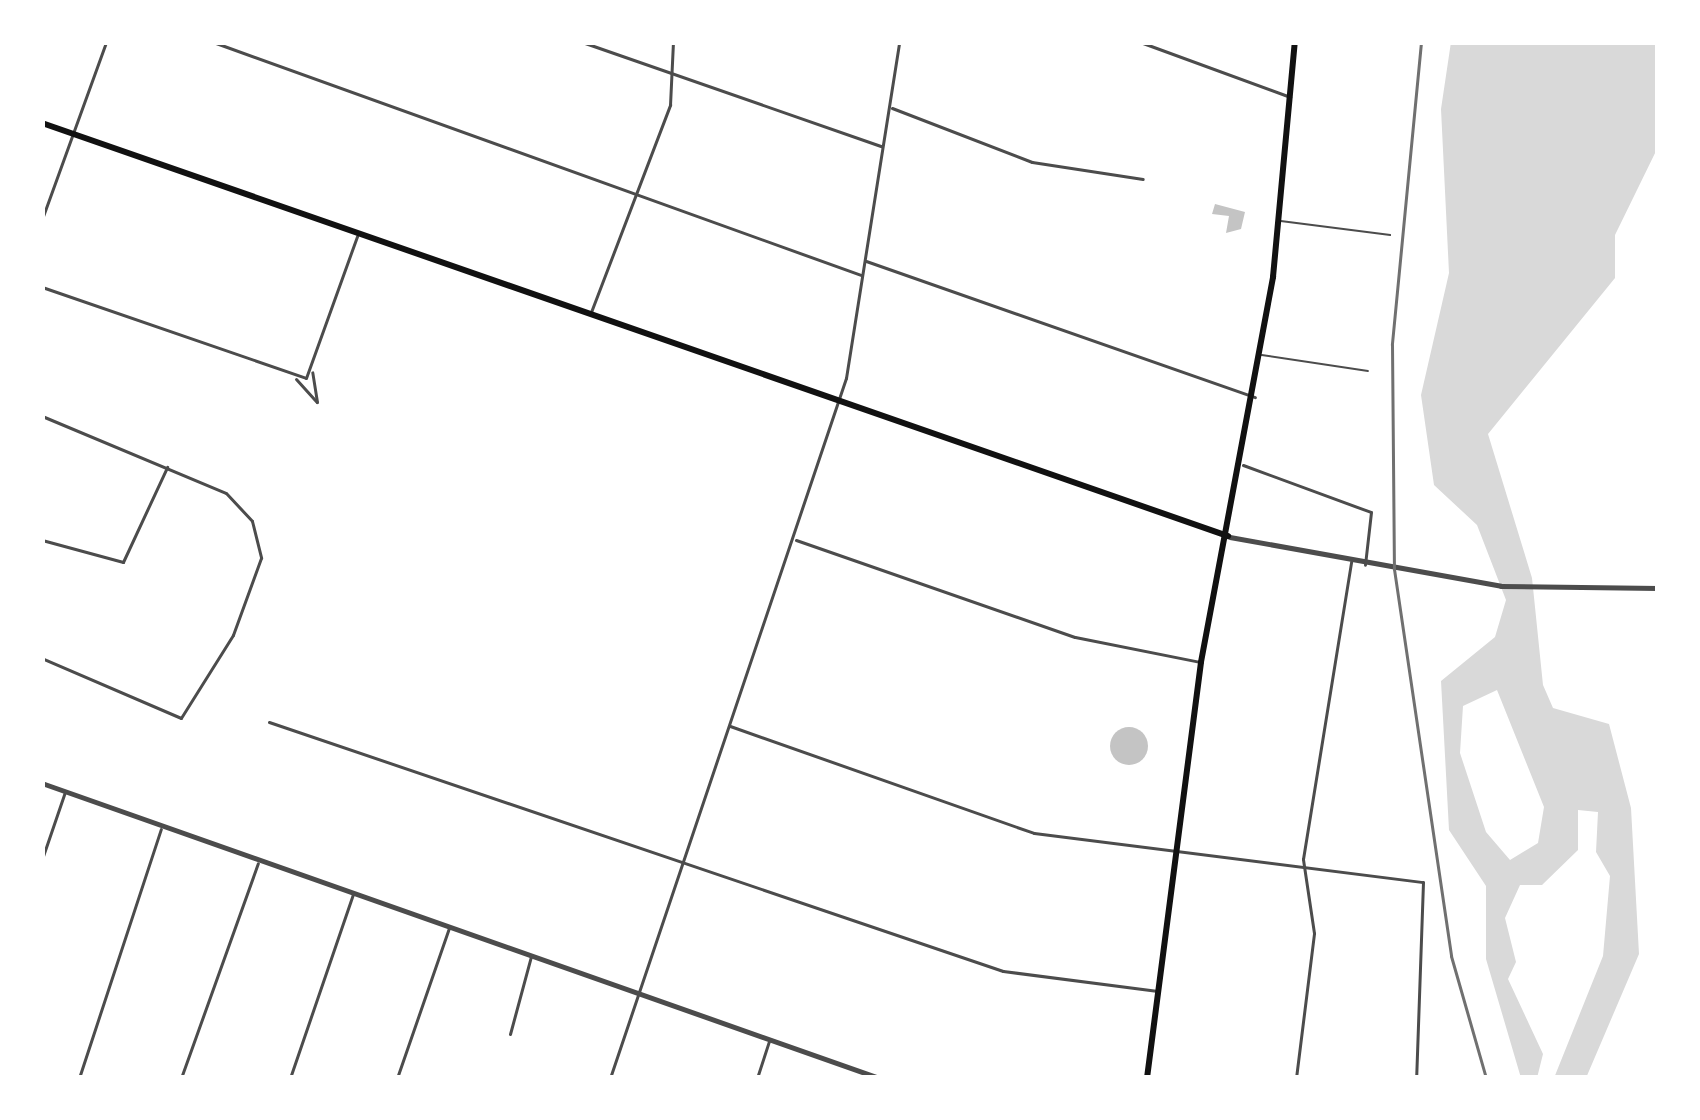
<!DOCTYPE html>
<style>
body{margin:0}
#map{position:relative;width:1700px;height:1120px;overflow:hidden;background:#fff;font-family:"Sofia Sans Condensed",sans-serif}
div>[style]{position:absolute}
.water>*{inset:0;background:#d9d9d9}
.building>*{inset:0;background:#c4c4c4}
.round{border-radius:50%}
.service>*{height:1.5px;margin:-0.75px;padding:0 0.75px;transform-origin:0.75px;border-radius:0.75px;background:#4c4c4c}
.minor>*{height:3px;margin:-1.5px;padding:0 1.5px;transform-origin:1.5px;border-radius:1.5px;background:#4c4c4c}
.tertiary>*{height:4.5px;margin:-2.25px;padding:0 2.25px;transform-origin:2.25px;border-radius:2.25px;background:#4c4c4c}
.primary>*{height:6px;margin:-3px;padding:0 3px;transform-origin:3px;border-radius:3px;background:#111}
.rail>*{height:3px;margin:-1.5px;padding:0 1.5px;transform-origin:1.5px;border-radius:1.5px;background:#707070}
span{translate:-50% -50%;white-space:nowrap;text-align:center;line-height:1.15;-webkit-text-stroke:12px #fff;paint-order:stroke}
.frame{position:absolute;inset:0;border:45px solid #fff;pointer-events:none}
</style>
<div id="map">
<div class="water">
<div style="clip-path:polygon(evenodd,1451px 42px,1658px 42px,1658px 147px,1615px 235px,1615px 278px,1488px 434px,1532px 578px,1543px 685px,1553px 708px,1609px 724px,1631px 808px,1639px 954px,1586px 1078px,1554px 1078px,1603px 956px,1610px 876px,1596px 852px,1598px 812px,1578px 810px,1578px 850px,1542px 885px,1520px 885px,1505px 918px,1516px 962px,1508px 979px,1543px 1054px,1537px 1078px,1521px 1078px,1486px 959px,1486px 886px,1449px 830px,1441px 681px,1495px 637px,1506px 600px,1477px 525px,1434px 485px,1421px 395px,1449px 273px,1441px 109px,1451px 42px,1497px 690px,1544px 807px,1538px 843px,1510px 860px,1486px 832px,1460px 753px,1463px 706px,1497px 690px)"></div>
</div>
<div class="building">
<div style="clip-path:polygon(1215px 204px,1245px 212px,1241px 229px,1226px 233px,1229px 216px,1212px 214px)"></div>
<div class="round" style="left:1110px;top:727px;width:38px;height:38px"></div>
</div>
<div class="service">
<div style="left:1281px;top:221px;width:110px;rotate:7.3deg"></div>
<div style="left:1262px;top:355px;width:107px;rotate:8.6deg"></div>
</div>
<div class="minor">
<div style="left:213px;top:42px;width:689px;rotate:19.78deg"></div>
<div style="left:582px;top:42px;width:317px;rotate:19.2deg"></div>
<div style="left:1140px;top:42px;width:160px;rotate:20.1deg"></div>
<div style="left:892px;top:108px;width:150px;rotate:21.1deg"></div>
<div style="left:1032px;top:162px;width:112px;rotate:8.7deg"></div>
<div style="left:42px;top:219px;width:188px;rotate:-70.1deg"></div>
<div style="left:866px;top:261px;width:412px;rotate:19.3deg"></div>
<div style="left:42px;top:287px;width:279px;rotate:19deg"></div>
<div style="left:306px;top:378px;width:151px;rotate:-70.2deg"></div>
<div style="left:591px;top:312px;width:222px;rotate:-69.1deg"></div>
<div style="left:670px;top:105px;width:63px;rotate:-87.3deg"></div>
<div style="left:296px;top:379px;width:31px;rotate:48deg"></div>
<div style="left:317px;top:402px;width:30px;rotate:-99deg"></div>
<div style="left:42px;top:416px;width:199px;rotate:22.7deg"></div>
<div style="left:226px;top:493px;width:38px;rotate:47deg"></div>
<div style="left:252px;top:521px;width:38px;rotate:76deg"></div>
<div style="left:261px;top:558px;width:82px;rotate:110deg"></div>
<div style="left:233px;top:635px;width:98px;rotate:122.1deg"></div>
<div style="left:181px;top:718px;width:151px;rotate:-156.7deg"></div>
<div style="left:1243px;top:465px;width:136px;rotate:20.2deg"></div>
<div style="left:1371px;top:512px;width:53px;rotate:96.5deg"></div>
<div style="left:42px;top:540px;width:84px;rotate:15.2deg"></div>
<div style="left:123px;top:562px;width:105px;rotate:-65.1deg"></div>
<div style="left:796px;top:540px;width:295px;rotate:19.2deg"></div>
<div style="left:1075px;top:637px;width:127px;rotate:11.3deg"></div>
<div style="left:269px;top:722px;width:775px;rotate:18.74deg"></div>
<div style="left:1003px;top:971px;width:154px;rotate:7.4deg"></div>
<div style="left:730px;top:726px;width:322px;rotate:19.4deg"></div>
<div style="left:1034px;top:833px;width:392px;rotate:7.2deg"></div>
<div style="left:1423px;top:882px;width:196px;rotate:92deg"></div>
<div style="left:42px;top:859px;width:71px;rotate:-71.1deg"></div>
<div style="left:510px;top:1034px;width:81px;rotate:-74.9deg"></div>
<div style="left:79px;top:1078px;width:262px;rotate:-71.8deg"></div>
<div style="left:181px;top:1078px;width:228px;rotate:-70.3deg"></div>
<div style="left:290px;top:1078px;width:194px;rotate:-71.1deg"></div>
<div style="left:397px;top:1078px;width:159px;rotate:-70.9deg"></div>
<div style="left:610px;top:1078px;width:739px;rotate:-71.37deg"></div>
<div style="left:846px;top:378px;width:340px;rotate:-81deg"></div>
<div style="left:757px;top:1078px;width:39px;rotate:-72deg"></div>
<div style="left:1296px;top:1078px;width:146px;rotate:-82.9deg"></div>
<div style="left:1314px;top:933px;width:75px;rotate:-98.5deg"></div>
<div style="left:1303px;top:859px;width:301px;rotate:-80.8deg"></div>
</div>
<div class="tertiary">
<div style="left:1230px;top:537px;width:275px;rotate:10.2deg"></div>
<div style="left:1501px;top:586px;width:157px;rotate:0.7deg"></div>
<div style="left:42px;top:783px;width:887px;rotate:19.41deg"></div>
</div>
<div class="primary">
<div style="left:42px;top:123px;width:1256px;rotate:19.2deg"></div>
<div style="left:1147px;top:1078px;width:419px;rotate:-82.6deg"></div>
<div style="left:1201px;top:662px;width:392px;rotate:-79.4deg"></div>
<div style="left:1273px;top:277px;width:236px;rotate:-84.7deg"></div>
</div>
<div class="rail">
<div style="left:1421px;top:42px;width:304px;rotate:95.5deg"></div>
<div style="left:1392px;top:345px;width:224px;rotate:89.5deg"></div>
<div style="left:1394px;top:569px;width:391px;rotate:81.6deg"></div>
<div style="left:1451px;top:956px;width:127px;rotate:74deg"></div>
</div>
<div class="frame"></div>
</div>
